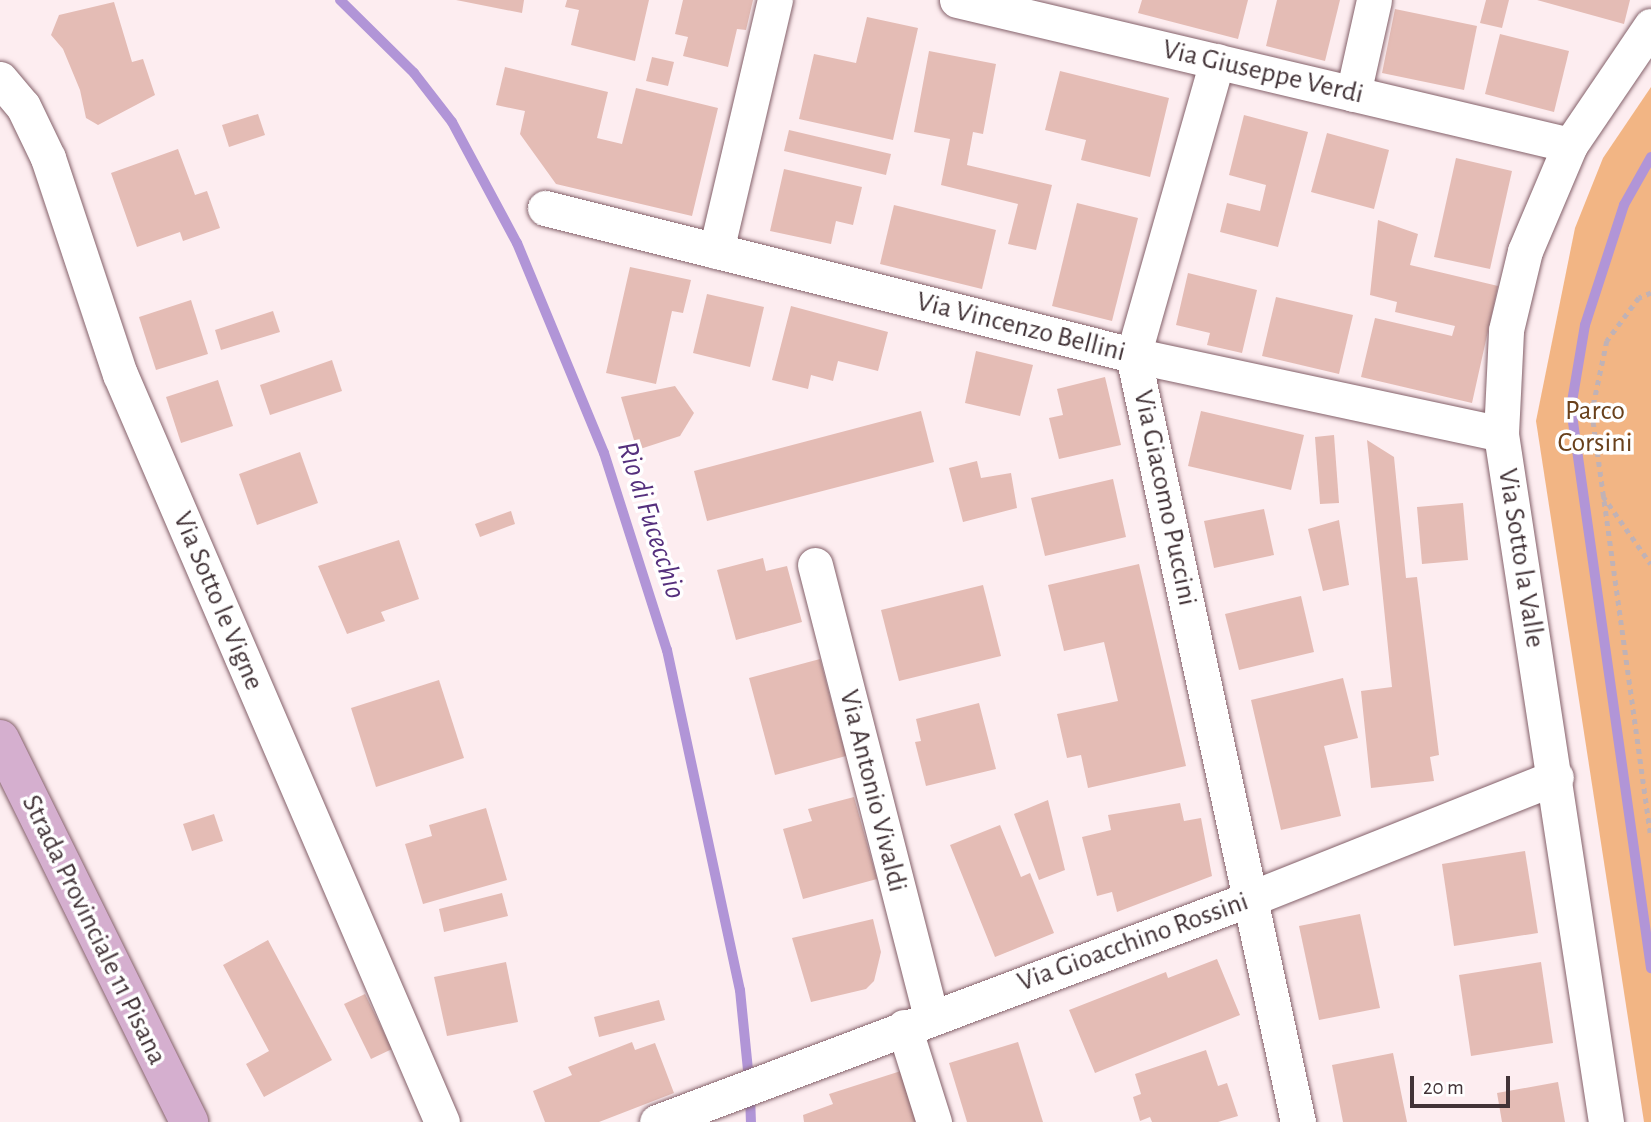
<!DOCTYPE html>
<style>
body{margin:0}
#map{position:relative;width:1651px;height:1122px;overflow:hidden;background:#fdedf0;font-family:"Alegreya Sans",sans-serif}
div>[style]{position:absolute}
.green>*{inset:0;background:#f2b584}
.stream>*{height:10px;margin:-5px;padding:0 5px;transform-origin:5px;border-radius:5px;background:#b195d7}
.building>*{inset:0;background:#e4bcb5}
.path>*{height:4.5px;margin-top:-2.25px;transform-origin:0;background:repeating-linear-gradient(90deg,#c1b2b5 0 5px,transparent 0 10px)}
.roads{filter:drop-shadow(0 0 2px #84616a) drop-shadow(0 0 2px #84616a)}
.street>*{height:35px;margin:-17.5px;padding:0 17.5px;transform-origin:17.5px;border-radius:17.5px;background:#fff}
.primary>*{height:38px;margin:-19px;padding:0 19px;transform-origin:19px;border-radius:19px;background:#d5afcf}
span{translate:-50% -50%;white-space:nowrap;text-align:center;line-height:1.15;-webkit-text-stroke:7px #fff;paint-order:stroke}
.street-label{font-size:28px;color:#423337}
.park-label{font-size:28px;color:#69401b}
.water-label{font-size:30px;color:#55307d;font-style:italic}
.scale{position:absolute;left:1410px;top:1076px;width:100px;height:32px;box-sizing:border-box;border:4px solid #423337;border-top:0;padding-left:9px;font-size:21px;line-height:24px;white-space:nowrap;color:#423337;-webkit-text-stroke:5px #fff;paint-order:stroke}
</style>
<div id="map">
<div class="green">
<div style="clip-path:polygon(1651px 87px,1651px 1122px,1644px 1122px,1536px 421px,1575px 228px,1603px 158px)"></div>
</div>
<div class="stream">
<div style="left:340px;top:0;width:104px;rotate:44.6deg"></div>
<div style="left:414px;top:73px;width:62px;rotate:52.2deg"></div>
<div style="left:452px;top:122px;width:137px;rotate:61.8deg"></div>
<div style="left:517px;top:243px;width:227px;rotate:67.5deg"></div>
<div style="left:604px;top:453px;width:207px;rotate:72.3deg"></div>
<div style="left:667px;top:650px;width:348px;rotate:77.9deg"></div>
<div style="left:740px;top:990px;width:90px;rotate:84.3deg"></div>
<div style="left:1651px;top:157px;width:55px;rotate:119.4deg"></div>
<div style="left:1624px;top:205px;width:126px;rotate:108deg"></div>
<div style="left:1585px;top:325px;width:84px;rotate:99.6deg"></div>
<div style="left:1571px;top:408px;width:566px;rotate:81.87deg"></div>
<div style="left:750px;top:1095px;width:27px;rotate:88deg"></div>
</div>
<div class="building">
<div style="clip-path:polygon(456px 0,524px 0,522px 13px)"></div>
<div style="clip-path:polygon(567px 0,649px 0,635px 61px,571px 45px,579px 10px,565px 7px)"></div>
<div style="clip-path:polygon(683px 0,753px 0,746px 30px,737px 29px,728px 67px,683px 56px,688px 37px,675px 34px)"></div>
<div style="clip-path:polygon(1142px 0,1248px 0,1238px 39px,1138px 13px)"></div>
<div style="clip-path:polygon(1277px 0,1340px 0,1325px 61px,1266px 46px)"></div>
<div style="clip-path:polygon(1486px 0,1509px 0,1502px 28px,1480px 23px)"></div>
<div style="clip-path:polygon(1537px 0,1630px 0,1624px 24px)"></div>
<div style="clip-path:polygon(114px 2px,132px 62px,143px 59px,155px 95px,98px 125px,86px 118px,80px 90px,63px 49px,51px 35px,59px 15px)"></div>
<div style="clip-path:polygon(1395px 9px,1477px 26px,1464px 90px,1382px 73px)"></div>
<div style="clip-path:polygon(867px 17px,918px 28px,893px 140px,799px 119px,814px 54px,856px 63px)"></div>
<div style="clip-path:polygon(1500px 34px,1569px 51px,1554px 112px,1485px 94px)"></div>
<div style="clip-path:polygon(929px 51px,996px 64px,983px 134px,973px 132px,967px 165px,1052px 185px,1036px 250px,1008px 244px,1018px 204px,941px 185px,950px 139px,914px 132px)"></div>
<div style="clip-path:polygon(652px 57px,674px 62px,668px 86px,646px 81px)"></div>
<div style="clip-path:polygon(505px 67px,608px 92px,597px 138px,622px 144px,636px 88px,718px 108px,692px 216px,556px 184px,520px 134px,525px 111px,496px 105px)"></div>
<div style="clip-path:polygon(1060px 71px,1169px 98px,1150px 177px,1081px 160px,1086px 140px,1045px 130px)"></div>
<div style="clip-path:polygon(258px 114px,265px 135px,229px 147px,222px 125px)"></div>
<div style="clip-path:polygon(1244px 115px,1308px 132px,1278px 247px,1220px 232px,1227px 203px,1260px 211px,1266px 185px,1229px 175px)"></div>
<div style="clip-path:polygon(789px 130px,891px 154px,886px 175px,784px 151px)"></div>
<div style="clip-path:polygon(1327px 133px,1389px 150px,1374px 209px,1311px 192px)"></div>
<div style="clip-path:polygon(178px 149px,195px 195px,207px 191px,220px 228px,183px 241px,180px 232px,137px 247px,111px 173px)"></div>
<div style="clip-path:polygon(1456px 158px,1512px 171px,1490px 269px,1434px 257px)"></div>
<div style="clip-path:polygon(784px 169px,862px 187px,853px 225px,836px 221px,831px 244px,770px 231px)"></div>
<div style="clip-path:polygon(1077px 203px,1138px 218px,1112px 321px,1052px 306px)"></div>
<div style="clip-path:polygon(894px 205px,996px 230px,982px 289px,880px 264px)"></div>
<div style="clip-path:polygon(1378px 220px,1418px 234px,1410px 265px,1498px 286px,1472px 403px,1361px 377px,1375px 318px,1452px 336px,1455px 326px,1395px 312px,1397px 302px,1370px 295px)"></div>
<div style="clip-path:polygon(630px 267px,691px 280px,683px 313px,672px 311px,656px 384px,606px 373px)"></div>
<div style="clip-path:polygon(1188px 273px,1257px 290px,1242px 353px,1207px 345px,1210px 333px,1176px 325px)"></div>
<div style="clip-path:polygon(707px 294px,764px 307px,750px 367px,693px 353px)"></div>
<div style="clip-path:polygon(1276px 297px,1353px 315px,1339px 374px,1262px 356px)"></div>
<div style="clip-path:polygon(191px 300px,208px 354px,156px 370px,139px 317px)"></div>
<div style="clip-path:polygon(791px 306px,888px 332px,878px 371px,838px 361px,833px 381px,811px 375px,808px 389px,772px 380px)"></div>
<div style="clip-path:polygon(273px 311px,280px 332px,221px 350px,215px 330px)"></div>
<div style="clip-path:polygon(976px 351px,1033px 365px,1020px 416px,965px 403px)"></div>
<div style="clip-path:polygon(332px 360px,342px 391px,270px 415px,260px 385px)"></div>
<div style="clip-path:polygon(1105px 377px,1121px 445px,1059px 459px,1049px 418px,1063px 415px,1057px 389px)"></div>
<div style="clip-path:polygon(218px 380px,233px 426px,181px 443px,166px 397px)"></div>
<div style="clip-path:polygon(675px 386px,694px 413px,680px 436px,637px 450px,621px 397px)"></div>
<div style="clip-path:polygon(921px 411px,934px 462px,707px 521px,694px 471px)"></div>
<div style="clip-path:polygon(1201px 411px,1304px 435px,1291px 490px,1188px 466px)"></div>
<div style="clip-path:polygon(1334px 435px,1339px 503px,1320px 504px,1315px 437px)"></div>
<div style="clip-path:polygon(1367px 440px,1394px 457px,1406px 578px,1417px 577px,1439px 755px,1430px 757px,1434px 781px,1371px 788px,1361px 691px,1392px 687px)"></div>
<div style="clip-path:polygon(300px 452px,318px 503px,257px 525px,239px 474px)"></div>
<div style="clip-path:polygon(977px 461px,981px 478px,1011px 473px,1017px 508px,963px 522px,949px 468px)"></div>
<div style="clip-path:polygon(1113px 479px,1126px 537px,1045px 556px,1031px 498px)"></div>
<div style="clip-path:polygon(1463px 503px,1468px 560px,1422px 564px,1417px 507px)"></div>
<div style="clip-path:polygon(1264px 509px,1274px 555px,1214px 568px,1204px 521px)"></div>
<div style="clip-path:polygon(511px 511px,515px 524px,480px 537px,475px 524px)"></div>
<div style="clip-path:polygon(1339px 520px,1349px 585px,1323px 591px,1308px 529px)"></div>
<div style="clip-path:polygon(399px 540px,419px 599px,381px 612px,385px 621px,347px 634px,318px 566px)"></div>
<div style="clip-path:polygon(763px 558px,766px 571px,787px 566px,802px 622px,736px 640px,717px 570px)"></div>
<div style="clip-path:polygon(1139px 564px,1186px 766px,1088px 788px,1081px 755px,1067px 758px,1057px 714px,1118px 701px,1104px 642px,1064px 651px,1048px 585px)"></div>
<div style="clip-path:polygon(983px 585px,1001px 656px,899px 681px,881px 610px)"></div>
<div style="clip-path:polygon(1301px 596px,1314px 652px,1239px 670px,1225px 614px)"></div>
<div style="clip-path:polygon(820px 659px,846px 756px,775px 775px,749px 678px)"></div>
<div style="clip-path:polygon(1343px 678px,1358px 738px,1324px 746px,1341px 816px,1281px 830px,1251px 700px)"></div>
<div style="clip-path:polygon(439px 680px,464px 758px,376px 787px,351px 708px)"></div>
<div style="clip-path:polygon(979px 703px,996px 769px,926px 786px,915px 742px,921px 741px,916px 719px)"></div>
<div style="clip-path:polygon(854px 797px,877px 879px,803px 899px,783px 829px,812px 821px,808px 809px)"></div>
<div style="clip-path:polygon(1048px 800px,1065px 870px,1039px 880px,1014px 814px)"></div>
<div style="clip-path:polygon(1180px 803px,1184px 821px,1201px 818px,1212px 876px,1117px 912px,1112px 892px,1097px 896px,1082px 837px,1111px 830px,1108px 815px)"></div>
<div style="clip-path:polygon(486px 808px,507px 880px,423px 904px,405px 844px,432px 836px,429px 825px)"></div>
<div style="clip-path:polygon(214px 814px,223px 841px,192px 851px,183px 824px)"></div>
<div style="clip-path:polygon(1000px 825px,1021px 877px,1030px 873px,1054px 933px,995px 957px,950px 845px)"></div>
<div style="clip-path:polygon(1525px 851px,1538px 933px,1454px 946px,1442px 864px)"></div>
<div style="clip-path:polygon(502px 893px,508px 916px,444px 932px,439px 909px)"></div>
<div style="clip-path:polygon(1360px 914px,1380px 1008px,1319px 1020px,1299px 926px)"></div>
<div style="clip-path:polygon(873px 919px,881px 952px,874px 981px,866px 989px,811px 1002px,792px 938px)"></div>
<div style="clip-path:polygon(268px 940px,332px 1060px,264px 1097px,246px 1064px,269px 1051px,223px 965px)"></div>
<div style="clip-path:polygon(1217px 959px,1240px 1015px,1095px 1073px,1069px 1010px,1166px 972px,1168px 978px)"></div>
<div style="clip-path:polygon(506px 962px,518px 1022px,447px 1036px,434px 977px)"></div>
<div style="clip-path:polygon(1541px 962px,1553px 1043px,1471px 1056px,1459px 975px)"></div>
<div style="clip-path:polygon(365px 994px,392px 1049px,371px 1059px,344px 1004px)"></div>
<div style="clip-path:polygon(659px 1000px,665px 1020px,599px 1037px,594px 1017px)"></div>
<div style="clip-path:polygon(632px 1042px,635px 1050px,655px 1043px,674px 1093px,599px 1122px,545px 1122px,533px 1091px,572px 1075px,568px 1067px)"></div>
<div style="clip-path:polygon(1018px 1042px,1043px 1122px,967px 1122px,949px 1063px)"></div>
<div style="clip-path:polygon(1206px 1050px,1218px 1086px,1227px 1083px,1238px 1116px,1218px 1122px,1152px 1122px,1150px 1117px,1140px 1121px,1133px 1097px,1141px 1094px,1135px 1074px)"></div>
<div style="clip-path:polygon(1393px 1053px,1407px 1122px,1343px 1122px,1332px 1065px)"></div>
<div style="clip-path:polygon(904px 1070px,921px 1122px,804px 1122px,803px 1115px,833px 1104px,829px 1094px)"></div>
<div style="clip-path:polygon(1558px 1082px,1565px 1122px,1502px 1122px,1497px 1093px)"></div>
</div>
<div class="path">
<div style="left:1651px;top:293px;width:13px;rotate:157deg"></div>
<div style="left:1639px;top:298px;width:54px;rotate:126.7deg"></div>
<div style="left:1607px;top:341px;width:73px;rotate:101.9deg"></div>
<div style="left:1592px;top:412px;width:429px;rotate:82.1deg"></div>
<div style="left:1603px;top:496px;width:83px;rotate:54.8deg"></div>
</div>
<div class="roads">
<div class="street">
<div style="left:957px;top:0;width:630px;rotate:13.31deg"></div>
<div style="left:1217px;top:61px;width:306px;rotate:105.9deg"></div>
<div style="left:1133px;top:355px;width:785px;rotate:77.86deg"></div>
<div style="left:0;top:79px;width:35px;rotate:50deg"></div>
<div style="left:23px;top:106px;width:58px;rotate:64.3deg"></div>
<div style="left:48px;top:158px;width:228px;rotate:71.6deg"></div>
<div style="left:120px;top:374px;width:814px;rotate:66.71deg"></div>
<div style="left:1353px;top:94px;width:96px;rotate:-77.4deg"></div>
<div style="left:545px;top:208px;width:606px;rotate:14.04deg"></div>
<div style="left:1133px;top:355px;width:376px;rotate:12.1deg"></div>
<div style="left:716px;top:251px;width:258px;rotate:-76.8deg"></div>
<div style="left:815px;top:565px;width:467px;rotate:75.6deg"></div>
<div style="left:904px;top:1027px;width:100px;rotate:72.5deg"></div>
<div style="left:657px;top:1122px;width:636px;rotate:-20.63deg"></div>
<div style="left:1252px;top:898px;width:327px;rotate:-21.7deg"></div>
<div style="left:1606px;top:1122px;width:696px;rotate:-98.68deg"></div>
<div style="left:1501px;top:434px;width:104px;rotate:-87.2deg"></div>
<div style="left:1506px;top:330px;width:81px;rotate:-76.5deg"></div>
<div style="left:1525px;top:251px;width:115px;rotate:-67deg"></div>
<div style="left:1570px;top:145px;width:144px;rotate:-55.8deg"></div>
</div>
<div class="primary">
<div style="left:0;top:739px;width:427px;rotate:63.7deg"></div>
</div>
</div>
<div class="street-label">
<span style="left:1263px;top:72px;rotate:13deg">Via Giuseppe Verdi</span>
<span style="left:1021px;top:327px;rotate:14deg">Via Vincenzo Bellini</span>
<span style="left:1165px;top:498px;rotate:78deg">Via Giacomo Puccini</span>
<span style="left:1521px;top:558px;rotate:81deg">Via Sotto la Valle</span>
<span style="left:218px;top:601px;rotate:67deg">Via Sotto le Vigne</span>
<span style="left:873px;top:791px;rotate:76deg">Via Antonio Vivaldi</span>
<span style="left:94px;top:930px;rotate:64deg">Strada Provinciale 11 Pisana</span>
<span style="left:1133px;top:942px;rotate:-20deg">Via Gioacchino Rossini</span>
</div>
<div class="park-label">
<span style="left:1595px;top:427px">Parco<br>Corsini</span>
</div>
<div class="water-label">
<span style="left:651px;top:520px;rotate:72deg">Rio di Fucecchio</span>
</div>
<div class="scale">20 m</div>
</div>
